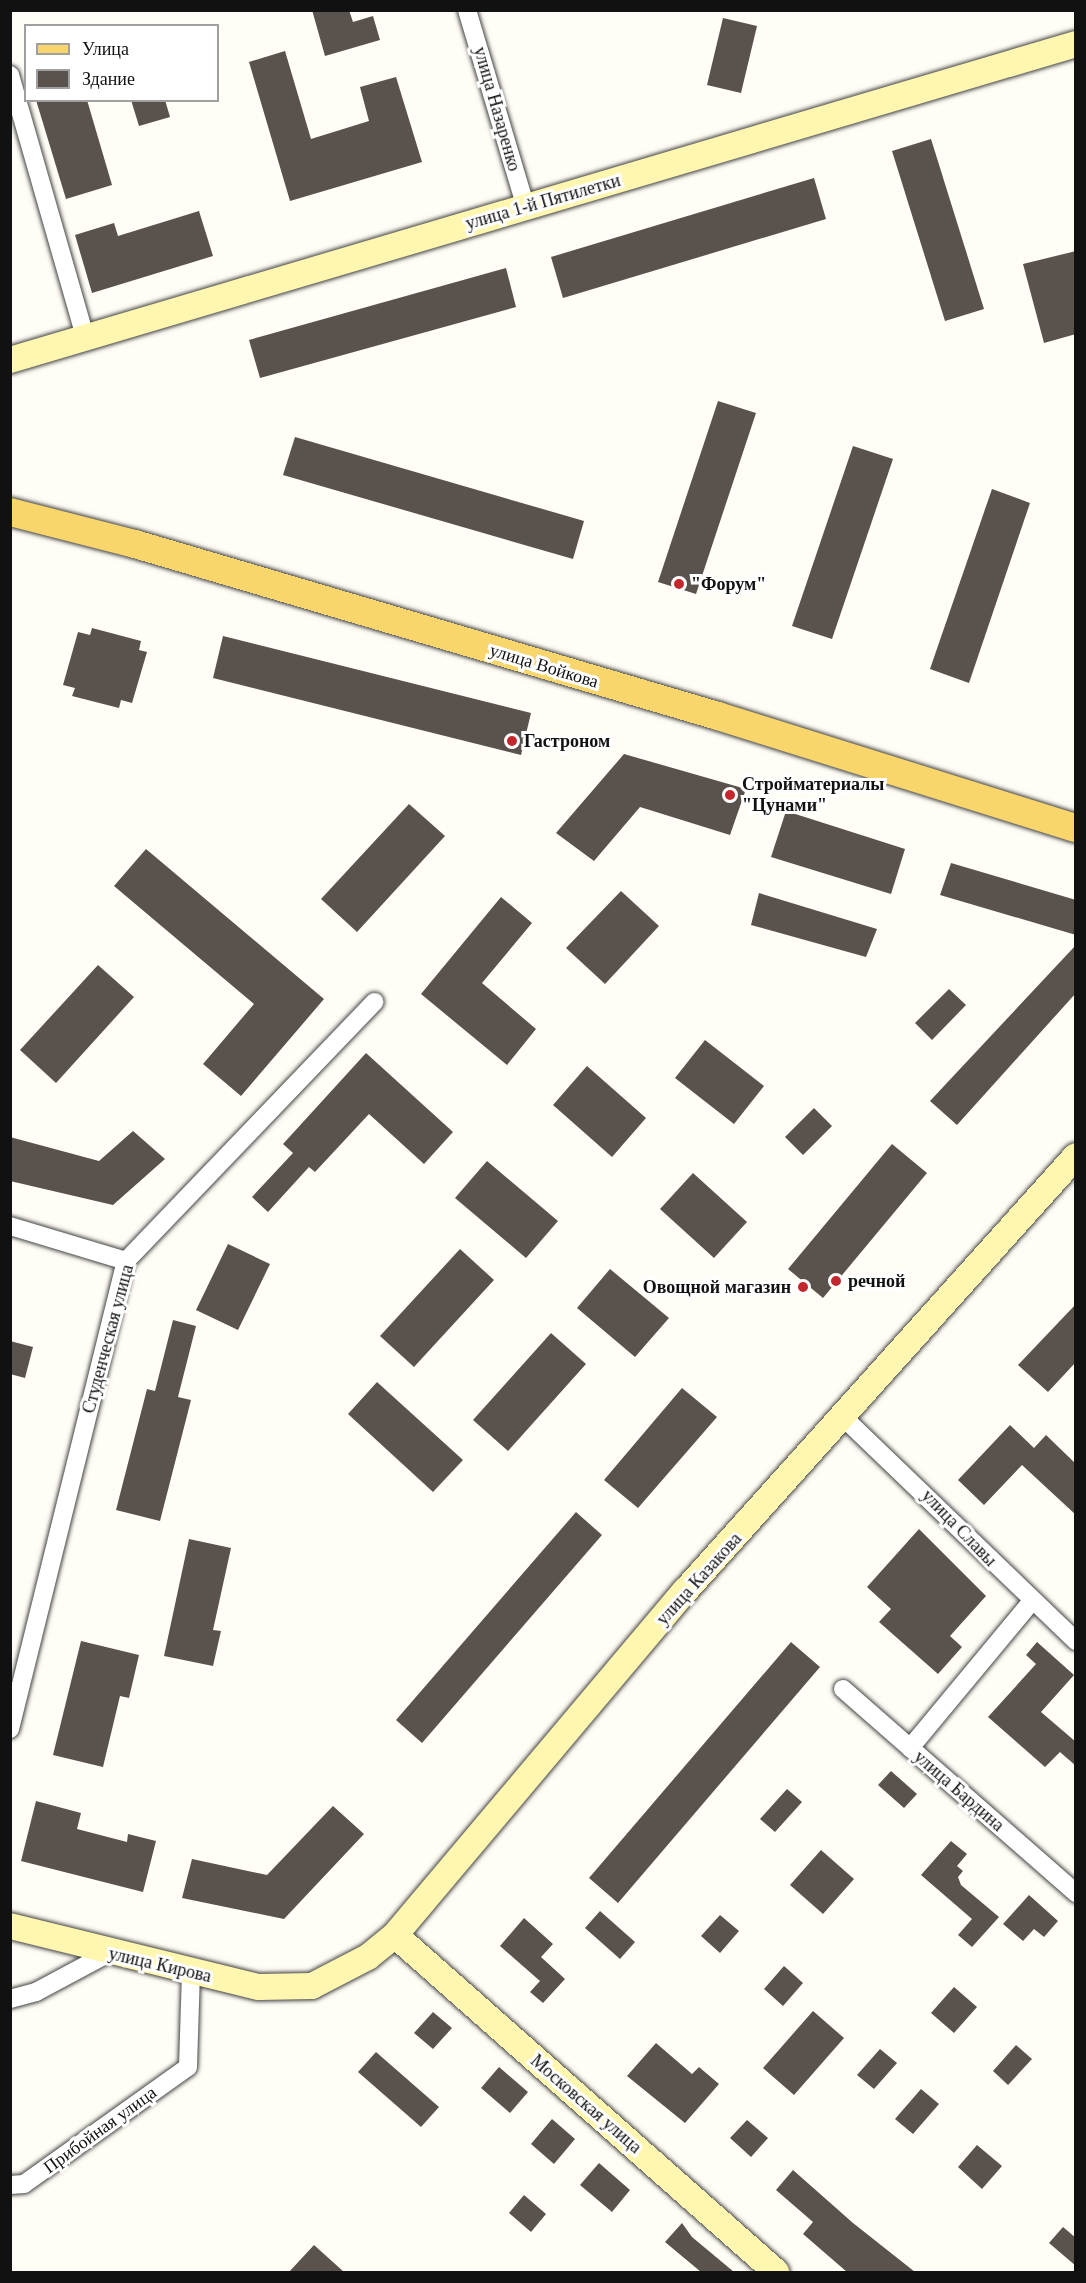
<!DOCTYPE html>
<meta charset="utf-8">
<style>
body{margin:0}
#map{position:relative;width:1086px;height:2283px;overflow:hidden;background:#fffdf5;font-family:Georgia,serif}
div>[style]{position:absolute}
.building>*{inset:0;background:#5a524d}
.roads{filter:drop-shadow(0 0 2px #444) drop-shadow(0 0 2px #444)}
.street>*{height:18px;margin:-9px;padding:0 9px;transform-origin:9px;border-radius:9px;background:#fff}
.secondary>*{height:26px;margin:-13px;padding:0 13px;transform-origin:13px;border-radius:13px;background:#fff6b0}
.primary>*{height:28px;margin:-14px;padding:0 14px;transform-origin:14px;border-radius:14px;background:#f9d66b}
.dots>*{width:16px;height:16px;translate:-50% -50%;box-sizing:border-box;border:3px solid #fff;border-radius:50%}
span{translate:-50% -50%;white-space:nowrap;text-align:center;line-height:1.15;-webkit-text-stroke:6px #fff;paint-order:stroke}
.street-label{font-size:18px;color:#111}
.poi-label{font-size:18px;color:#111;font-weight:700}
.left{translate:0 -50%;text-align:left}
.right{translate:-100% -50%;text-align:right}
.frame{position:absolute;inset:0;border:12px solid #111;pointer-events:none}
.legend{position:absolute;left:24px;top:24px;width:195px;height:78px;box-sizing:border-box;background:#fff;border:2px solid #a0a0a0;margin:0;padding:8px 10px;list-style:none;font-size:18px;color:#111}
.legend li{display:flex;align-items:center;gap:12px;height:30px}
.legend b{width:30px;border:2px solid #a0a0a0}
</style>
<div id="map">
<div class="building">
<div style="clip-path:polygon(312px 10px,349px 10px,353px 22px,373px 16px,380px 40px,325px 56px)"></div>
<div style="clip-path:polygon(723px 18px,757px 26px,741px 93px,707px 85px)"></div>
<div style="clip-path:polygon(285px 51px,311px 139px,369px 121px,360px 87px,396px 77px,422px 162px,290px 201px,249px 62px)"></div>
<div style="clip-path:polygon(36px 100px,87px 100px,112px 185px,66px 199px)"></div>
<div style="clip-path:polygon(131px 100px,165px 100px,170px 117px,139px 126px)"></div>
<div style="clip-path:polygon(931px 139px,984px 309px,945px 321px,892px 151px)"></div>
<div style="clip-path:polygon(814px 178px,826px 219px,563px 298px,551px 257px)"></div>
<div style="clip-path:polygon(199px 211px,213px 256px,92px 293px,75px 235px,114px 223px,118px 236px)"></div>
<div style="clip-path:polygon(1076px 251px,1076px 334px,1044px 343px,1023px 264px)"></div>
<div style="clip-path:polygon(506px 268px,516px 307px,260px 378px,249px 340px)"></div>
<div style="clip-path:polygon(718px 401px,756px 413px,696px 594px,658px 582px)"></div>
<div style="clip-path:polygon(295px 437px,584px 521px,573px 559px,283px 475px)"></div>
<div style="clip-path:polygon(853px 446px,893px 459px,832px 639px,792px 626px)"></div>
<div style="clip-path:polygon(992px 489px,1030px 503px,969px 683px,930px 669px)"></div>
<div style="clip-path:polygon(92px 628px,141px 641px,139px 650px,147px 652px,132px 703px,121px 700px,119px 708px,72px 696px,75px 688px,63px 685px,78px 632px,90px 635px)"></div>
<div style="clip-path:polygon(223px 636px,531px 713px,521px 755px,213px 678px)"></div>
<div style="clip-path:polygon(624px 754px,746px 789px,730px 835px,640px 807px,594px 861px,556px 833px)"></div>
<div style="clip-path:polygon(409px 804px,445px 836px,357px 932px,321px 899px)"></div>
<div style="clip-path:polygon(786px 811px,905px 849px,891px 894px,771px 857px)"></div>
<div style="clip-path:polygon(146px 849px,324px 999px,241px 1096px,203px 1064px,254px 1004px,114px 886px)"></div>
<div style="clip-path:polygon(951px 863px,1076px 900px,1076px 935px,940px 895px)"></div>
<div style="clip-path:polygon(621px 891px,659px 926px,605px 984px,566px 948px)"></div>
<div style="clip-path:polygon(759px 893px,877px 929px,866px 957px,751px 925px)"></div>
<div style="clip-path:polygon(501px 897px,532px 923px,482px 983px,536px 1029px,507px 1065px,421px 994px)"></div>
<div style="clip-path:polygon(1076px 945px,1076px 993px,957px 1125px,930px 1101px)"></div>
<div style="clip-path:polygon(98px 965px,134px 997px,56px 1083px,20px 1050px)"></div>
<div style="clip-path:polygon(949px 989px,966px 1005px,932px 1040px,915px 1023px)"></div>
<div style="clip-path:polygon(705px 1040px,764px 1086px,734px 1124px,675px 1078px)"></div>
<div style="clip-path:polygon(366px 1053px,453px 1132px,424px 1164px,369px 1114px,315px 1172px,309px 1167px,268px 1212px,252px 1197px,293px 1153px,283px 1144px)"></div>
<div style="clip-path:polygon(587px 1066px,646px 1118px,612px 1157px,553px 1105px)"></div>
<div style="clip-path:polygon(814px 1108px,832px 1126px,803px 1155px,785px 1137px)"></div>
<div style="clip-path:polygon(133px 1131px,165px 1159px,113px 1205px,10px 1181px,10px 1137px,99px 1161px)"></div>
<div style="clip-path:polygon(892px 1144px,927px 1173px,823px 1298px,788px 1269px)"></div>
<div style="clip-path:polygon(487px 1161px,558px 1221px,526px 1258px,455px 1198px)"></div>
<div style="clip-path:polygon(693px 1173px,747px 1222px,714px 1258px,660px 1209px)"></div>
<div style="clip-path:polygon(228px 1244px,270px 1264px,238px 1330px,196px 1310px)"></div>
<div style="clip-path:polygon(460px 1249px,494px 1280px,414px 1367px,380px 1336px)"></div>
<div style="clip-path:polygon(610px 1269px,669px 1318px,635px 1357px,577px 1308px)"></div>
<div style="clip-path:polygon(1076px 1304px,1076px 1362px,1048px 1392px,1018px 1365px)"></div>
<div style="clip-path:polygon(173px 1320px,196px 1326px,178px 1397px,191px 1400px,160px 1521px,116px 1510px,147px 1389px,155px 1391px)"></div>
<div style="clip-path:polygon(551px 1333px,586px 1364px,508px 1451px,473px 1420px)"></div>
<div style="clip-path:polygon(10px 1341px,33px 1347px,25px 1378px,10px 1374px)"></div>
<div style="clip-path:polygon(377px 1382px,463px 1460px,433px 1492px,348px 1414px)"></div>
<div style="clip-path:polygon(682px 1388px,717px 1417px,638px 1508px,604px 1480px)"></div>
<div style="clip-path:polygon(1010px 1425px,1034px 1448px,1046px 1435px,1076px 1464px,1076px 1515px,1022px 1465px,984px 1505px,958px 1480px)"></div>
<div style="clip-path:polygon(576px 1512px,602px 1535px,422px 1743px,396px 1720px)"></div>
<div style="clip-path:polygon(919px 1529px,986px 1596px,950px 1636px,962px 1647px,938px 1674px,879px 1622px,891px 1609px,867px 1587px)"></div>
<div style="clip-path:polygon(189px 1539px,231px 1548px,213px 1630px,221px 1631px,213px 1666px,164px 1656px)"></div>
<div style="clip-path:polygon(81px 1641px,139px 1655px,129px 1698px,120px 1696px,103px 1767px,53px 1755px)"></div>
<div style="clip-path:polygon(791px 1642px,820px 1667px,618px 1903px,589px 1878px)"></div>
<div style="clip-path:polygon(1037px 1642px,1074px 1675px,1041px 1712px,1076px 1742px,1076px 1766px,1060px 1752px,1045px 1767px,988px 1717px,1036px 1664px,1026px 1655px)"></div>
<div style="clip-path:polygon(891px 1771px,917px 1794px,904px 1808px,878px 1785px)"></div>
<div style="clip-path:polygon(787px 1789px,802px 1802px,775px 1832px,760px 1819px)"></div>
<div style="clip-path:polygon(36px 1801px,81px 1813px,77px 1829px,127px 1842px,128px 1834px,156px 1841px,143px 1892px,21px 1861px)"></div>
<div style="clip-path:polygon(333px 1806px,364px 1834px,284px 1919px,182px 1898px,192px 1859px,267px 1875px)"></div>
<div style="clip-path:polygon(951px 1841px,967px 1854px,957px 1866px,963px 1871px,958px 1877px,961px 1885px,999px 1917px,972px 1947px,958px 1935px,972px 1919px,921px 1875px)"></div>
<div style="clip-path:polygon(821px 1850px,854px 1879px,823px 1914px,790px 1885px)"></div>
<div style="clip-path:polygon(1029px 1895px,1058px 1921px,1044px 1937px,1034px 1929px,1023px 1941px,1003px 1924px)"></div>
<div style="clip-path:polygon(600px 1911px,635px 1942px,620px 1959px,585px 1928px)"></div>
<div style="clip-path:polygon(720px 1915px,739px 1931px,720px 1953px,701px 1936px)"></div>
<div style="clip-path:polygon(524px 1918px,553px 1944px,541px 1957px,565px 1979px,543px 2003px,530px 1992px,540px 1981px,500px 1946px)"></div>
<div style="clip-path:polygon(784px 1966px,803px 1983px,783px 2006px,764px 1989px)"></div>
<div style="clip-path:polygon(954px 1987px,977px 2007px,954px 2033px,931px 2013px)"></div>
<div style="clip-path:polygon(813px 2011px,844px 2038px,794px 2095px,763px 2068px)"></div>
<div style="clip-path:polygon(433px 2012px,452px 2028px,433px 2049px,414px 2033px)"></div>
<div style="clip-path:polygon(656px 2043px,692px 2074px,699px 2067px,719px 2084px,685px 2123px,627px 2076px)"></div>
<div style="clip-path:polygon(1016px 2045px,1032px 2059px,1008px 2085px,993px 2071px)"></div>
<div style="clip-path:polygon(880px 2049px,897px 2063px,874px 2089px,857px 2075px)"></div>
<div style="clip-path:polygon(376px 2052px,439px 2107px,421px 2127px,358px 2072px)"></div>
<div style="clip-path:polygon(499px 2067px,528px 2092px,510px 2113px,481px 2088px)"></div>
<div style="clip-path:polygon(921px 2089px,939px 2104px,913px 2134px,895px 2119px)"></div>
<div style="clip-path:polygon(552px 2119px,575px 2139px,554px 2164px,531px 2144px)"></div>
<div style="clip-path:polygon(747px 2120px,768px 2138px,751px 2157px,730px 2138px)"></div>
<div style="clip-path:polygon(977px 2145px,1002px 2166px,982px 2189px,958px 2167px)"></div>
<div style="clip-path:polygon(599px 2163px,630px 2190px,612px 2212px,580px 2185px)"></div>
<div style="clip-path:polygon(793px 2170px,853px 2223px,915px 2272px,847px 2272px,803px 2234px,813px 2222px,776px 2190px)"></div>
<div style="clip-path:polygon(524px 2195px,546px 2214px,531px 2232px,509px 2213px)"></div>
<div style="clip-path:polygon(682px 2223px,692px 2237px,734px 2272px,701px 2272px,665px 2242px)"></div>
<div style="clip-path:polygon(1063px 2227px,1076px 2238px,1076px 2266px,1049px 2243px)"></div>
<div style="clip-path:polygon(314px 2245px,344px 2272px,289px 2272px)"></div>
</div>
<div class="roads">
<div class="street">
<div style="left:467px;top:10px;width:207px;rotate:73.4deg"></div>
<div style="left:10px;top:75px;width:272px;rotate:74deg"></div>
<div style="left:10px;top:1226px;width:121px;rotate:16.8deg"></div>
<div style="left:841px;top:1415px;width:326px;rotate:43.9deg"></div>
<div style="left:843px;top:1689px;width:310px;rotate:41.2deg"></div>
<div style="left:10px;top:1729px;width:482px;rotate:-76.1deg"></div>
<div style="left:126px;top:1261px;width:359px;rotate:-46.2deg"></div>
<div style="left:910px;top:1748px;width:190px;rotate:-50.3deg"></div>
<div style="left:10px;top:1999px;width:27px;rotate:-15deg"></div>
<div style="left:36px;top:1992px;width:81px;rotate:-28.2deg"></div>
<div style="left:10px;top:2185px;width:14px;rotate:-4deg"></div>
<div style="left:24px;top:2184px;width:201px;rotate:-35.5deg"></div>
<div style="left:188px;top:2067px;width:95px;rotate:-88.2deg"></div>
</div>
<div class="secondary">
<div style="left:10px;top:360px;width:1112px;rotate:-16.51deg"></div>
<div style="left:10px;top:1926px;width:256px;rotate:13.8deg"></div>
<div style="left:259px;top:1987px;width:53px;rotate:-1.1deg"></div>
<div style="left:312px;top:1986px;width:63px;rotate:-27.4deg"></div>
<div style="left:368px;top:1957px;width:35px;rotate:-39deg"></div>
<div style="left:395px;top:1935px;width:451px;rotate:-49.9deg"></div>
<div style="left:686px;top:1590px;width:583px;rotate:-48.06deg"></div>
<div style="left:395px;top:1935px;width:509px;rotate:41.49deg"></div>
</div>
<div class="primary">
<div style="left:10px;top:512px;width:129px;rotate:14.4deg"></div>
<div style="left:135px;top:544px;width:608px;rotate:16.44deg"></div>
<div style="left:718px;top:716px;width:375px;rotate:17.4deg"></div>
</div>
</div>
<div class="dots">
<div style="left:679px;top:584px;background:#c4262e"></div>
<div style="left:512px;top:741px;background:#c4262e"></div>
<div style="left:730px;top:795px;background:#c4262e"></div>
<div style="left:836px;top:1281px;background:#c4262e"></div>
<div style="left:803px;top:1287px;background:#c4262e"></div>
</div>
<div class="street-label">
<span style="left:497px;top:109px;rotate:74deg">улица Назаренко</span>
<span style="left:543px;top:202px;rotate:-16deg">улица 1-й Пятилетки</span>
<span style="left:544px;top:666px;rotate:17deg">улица Войкова</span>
<span style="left:108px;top:1339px;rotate:-75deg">Студенческая улица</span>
<span style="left:959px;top:1528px;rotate:46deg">улица Славы</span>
<span style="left:699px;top:1579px;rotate:-48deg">улица Казакова</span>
<span style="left:959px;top:1791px;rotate:41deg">улица Бардина</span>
<span style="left:160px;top:1965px;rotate:13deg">улица Кирова</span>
<span style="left:586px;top:2104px;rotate:41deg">Московская улица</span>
<span style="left:100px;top:2130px;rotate:-36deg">Прибойная улица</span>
</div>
<div class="poi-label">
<span class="left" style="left:691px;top:584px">"Форум"</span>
<span class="left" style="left:524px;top:741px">Гастроном</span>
<span class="left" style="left:742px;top:795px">Стройматериалы<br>"Цунами"</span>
<span class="left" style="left:848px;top:1281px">речной</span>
<span class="right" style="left:791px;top:1287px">Овощной магазин</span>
</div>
<div class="frame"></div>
<ul class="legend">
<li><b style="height:8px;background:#f9d66b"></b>Улица</li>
<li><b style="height:16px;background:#5a524d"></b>Здание</li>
</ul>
</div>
